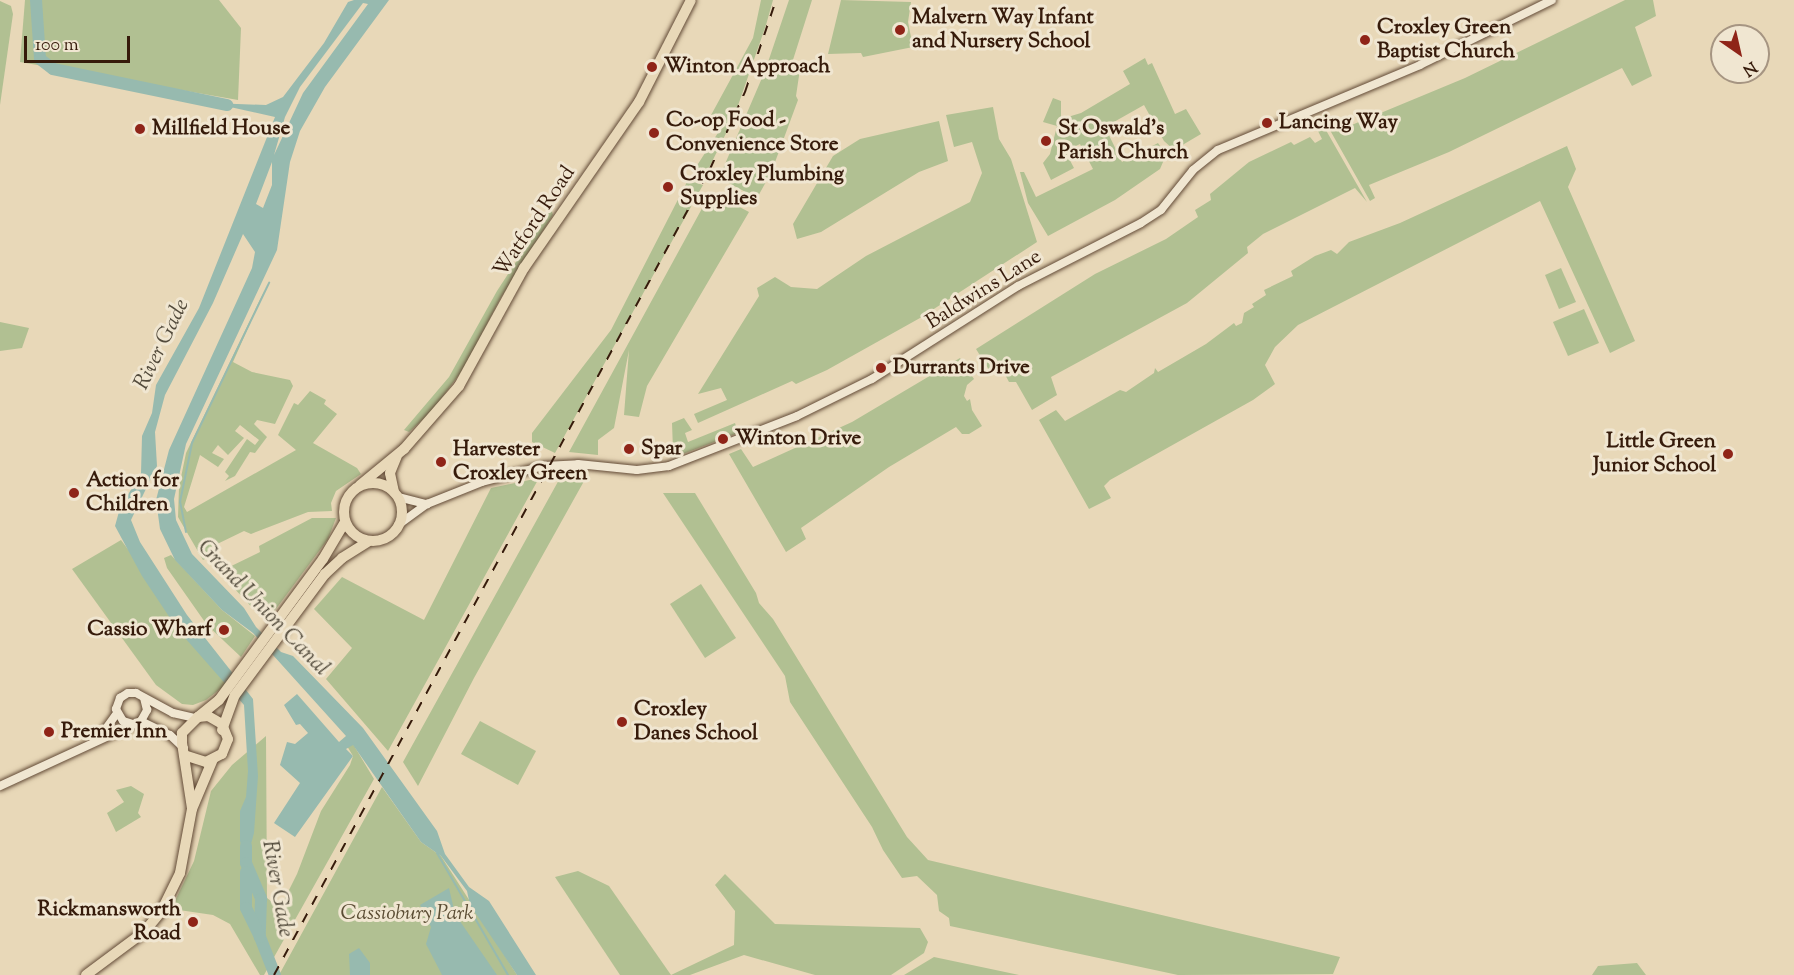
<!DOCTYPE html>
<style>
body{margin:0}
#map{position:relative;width:1794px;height:975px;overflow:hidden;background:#e8d8b8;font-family:"Sorts Mill Goudy",serif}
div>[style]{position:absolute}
.green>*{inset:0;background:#b1c092}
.water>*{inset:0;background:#97baaf}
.stream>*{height:2px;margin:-1px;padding:0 1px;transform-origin:1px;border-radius:1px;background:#97baaf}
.river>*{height:12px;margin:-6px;padding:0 6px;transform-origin:6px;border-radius:6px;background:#97baaf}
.roads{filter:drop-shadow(0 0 2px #624a36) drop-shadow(0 0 2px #624a36)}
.minor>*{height:8px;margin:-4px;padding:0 4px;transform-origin:4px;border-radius:4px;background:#f0e6d1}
.major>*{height:10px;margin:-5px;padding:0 5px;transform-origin:5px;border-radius:5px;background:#e8d8b8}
.major>.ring{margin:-5px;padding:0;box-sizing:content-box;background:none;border:10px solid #e8d8b8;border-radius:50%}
.rail>*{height:2px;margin-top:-1px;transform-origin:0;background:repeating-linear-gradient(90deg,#361b0b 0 10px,transparent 0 20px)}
.dots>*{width:16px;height:16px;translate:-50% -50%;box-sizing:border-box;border:3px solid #f0e6d1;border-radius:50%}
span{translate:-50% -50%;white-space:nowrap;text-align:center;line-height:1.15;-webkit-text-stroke:6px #f0e6d1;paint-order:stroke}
.poi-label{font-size:21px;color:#361b0b;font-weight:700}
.left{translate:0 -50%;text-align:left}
.right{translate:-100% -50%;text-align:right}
.street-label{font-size:21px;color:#361b0b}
.park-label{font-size:21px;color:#5b4d34;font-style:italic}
.water-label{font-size:22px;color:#534b3c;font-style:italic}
.north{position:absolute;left:1710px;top:24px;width:60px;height:60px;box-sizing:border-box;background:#f0e6d1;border:2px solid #a69582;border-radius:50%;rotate:146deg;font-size:16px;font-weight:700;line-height:24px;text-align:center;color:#361b0b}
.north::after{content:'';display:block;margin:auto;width:21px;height:27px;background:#8f2418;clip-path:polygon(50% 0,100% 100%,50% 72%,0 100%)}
.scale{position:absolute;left:24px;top:36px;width:106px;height:27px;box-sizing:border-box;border:3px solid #361b0b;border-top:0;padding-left:8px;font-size:18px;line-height:21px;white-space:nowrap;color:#361b0b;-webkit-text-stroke:4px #f0e6d1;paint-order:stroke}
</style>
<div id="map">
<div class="green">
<div style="clip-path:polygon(25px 0,219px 0,241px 28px,238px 100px,20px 62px)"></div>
<div style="clip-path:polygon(761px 0,773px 0,766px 25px,734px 117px,707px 172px,696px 167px,723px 125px,710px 117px,753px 38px)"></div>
<div style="clip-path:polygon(789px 0,812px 0,792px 63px,795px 70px,800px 69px,796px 96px,798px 100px,771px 173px,757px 198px,719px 178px,765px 71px)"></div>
<div style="clip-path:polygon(841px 0,911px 2px,908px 22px,913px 47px,863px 57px,861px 53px,828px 54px)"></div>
<div style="clip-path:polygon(1625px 0,1653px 0,1656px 16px,1635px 27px,1652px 76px,1632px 86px,1622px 68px,1449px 152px,1369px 185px,1375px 198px,1370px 201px,1322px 116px,1325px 114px,1331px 127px,1339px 124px,1342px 129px,1465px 78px)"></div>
<div style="clip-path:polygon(0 1px,11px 6px,13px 14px,0 105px)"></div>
<div style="clip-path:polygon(1145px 58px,1148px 65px,1152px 63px,1175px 114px,1186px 109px,1201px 134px,1174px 150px,1164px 141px,1144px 105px,1105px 127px,1122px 162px,1158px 143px,1166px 155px,1160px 169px,1115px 200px,1048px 236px,1028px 203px,1020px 172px,1024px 172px,1036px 197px,1093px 169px,1080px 144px,1065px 151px,1074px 168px,1051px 180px,1043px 163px,1050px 154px,1057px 126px,1043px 122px,1053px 98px,1061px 101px,1061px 119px,1081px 113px,1130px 84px,1123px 71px)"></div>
<div style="clip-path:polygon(993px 107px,999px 139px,1011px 159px,1037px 242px,920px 318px,827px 370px,796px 384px,792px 381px,698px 423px,694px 414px,727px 400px,721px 388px,698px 394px,759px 296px,757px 288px,775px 277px,791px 287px,817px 289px,866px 256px,970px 202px,982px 173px,972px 142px,954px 147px,946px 115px)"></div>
<div style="clip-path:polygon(1319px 118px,1367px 202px,1355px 188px,1263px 234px,1247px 247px,1248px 253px,1187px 303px,1051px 377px,1057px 395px,1032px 410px,1016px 382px,1009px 382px,1002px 369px,991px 373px,976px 349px,1095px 274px,1166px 239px,1198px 217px,1195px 210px,1211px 200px,1210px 194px,1249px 162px,1291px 142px,1294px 145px,1310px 137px,1315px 143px,1322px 139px,1313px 121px)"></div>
<div style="clip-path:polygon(939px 121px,948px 161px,919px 172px,821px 232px,797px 239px,793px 224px,833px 156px,860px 139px)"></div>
<div style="clip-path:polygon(1567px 146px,1576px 169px,1568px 187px,1635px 341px,1610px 353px,1540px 201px,1298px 325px,1275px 347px,1265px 365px,1275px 384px,1253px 400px,1110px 480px,1104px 486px,1111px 498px,1089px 509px,1039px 420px,1056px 410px,1065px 421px,1120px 390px,1126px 392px,1154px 373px,1155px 368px,1158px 372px,1206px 344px,1234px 323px,1236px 326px,1242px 323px,1244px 313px,1254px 307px,1252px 304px,1266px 295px,1264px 290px,1293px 276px,1291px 271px,1315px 256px,1331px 250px,1337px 254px,1349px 242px,1400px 223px)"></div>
<div style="clip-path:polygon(688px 180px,703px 185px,555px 453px,532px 442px,532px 433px,611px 330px)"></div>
<div style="clip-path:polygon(711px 192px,749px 212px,647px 386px,639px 417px,624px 415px,629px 350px,614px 428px,598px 440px,598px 455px,569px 452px)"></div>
<div style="clip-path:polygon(551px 208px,553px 215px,500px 299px,464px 368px,432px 411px,409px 432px,404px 430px,449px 377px,497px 291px)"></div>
<div style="clip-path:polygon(1561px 268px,1576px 302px,1559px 309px,1545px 275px)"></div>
<div style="clip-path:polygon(268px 283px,233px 362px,252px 372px,290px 380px,293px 386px,275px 424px,257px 420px,254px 424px,267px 437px,255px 453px,250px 452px,235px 476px,225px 481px,229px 476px,225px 472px,247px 439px,255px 445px,259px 440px,240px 425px,235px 431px,244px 438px,228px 455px,218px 445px,212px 453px,224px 459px,218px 467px,200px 455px,184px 507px,187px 512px,296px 450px,278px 435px,294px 403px,298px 405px,310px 391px,326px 400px,324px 404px,337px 414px,313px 443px,357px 468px,361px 474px,336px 491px,331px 503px,332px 511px,308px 512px,251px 534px,244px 531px,211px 547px,215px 554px,203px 560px,178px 517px,179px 487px,186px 453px)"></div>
<div style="clip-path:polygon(1584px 309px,1599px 343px,1568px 356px,1553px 322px)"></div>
<div style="clip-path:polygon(0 322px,29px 328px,22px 348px,0 351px)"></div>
<div style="clip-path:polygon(960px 358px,974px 379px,967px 385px,964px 396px,967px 401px,970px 399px,972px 410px,982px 426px,969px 434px,962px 434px,956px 427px,889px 467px,801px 528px,806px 539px,786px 552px,729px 454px,741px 449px,753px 467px,852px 422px)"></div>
<div style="clip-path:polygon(684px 418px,692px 430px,685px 433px,688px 442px,735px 423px,738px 433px,680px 455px,673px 450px,672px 423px)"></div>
<div style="clip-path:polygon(588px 474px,474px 678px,418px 786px,403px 762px,560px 478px)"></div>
<div style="clip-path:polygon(539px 478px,388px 751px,326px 679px,352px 648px,314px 609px,342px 577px,424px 620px,491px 488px)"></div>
<div style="clip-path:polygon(663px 493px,695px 493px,756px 593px,759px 603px,773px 619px,907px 837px,928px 860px,1340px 957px,1333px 974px,1178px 975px,950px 926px,949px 918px,939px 911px,937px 895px,917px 876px,902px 878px,883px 850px,872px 827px,790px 702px,785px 676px)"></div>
<div style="clip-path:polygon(312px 518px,336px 518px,328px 539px,270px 617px,259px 615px,219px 572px,260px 552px,259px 546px)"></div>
<div style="clip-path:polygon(121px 540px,228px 683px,206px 700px,193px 705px,182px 704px,156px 685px,72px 569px)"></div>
<div style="clip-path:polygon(171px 555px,222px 610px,255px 636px,241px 657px,207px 625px,167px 568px,164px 558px)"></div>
<div style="clip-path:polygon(701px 584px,736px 638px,705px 658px,670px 604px)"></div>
<div style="clip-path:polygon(480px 721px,536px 751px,518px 785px,461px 754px)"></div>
<div style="clip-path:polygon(266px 736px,267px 898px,276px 905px,283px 902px,297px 874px,321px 811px,350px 765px,353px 756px,347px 746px,353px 744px,374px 779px,264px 975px,260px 975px,230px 924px,213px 915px,179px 910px,174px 903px,194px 861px,211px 791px,232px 765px)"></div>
<div style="clip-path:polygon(131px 786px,144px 794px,138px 813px,141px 817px,116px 832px,107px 813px,124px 802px,116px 790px)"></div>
<div style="clip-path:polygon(382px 787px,421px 842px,441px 856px,517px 975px,279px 975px)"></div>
<div style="clip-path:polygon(578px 871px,609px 886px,671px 975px,620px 975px,555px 877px)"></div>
<div style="clip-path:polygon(725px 874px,775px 924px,920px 928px,928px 942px,924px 953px,891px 975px,815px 975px,744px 955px,690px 975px,671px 975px,734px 945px,735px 911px,715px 885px)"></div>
<div style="clip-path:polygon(934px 957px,1019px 975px,904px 975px)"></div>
<div style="clip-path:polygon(1637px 963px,1646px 975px,1592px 975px,1598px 966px)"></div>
</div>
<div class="water">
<div style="clip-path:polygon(evenodd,354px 0,389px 0,325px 87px,300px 131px,290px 162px,277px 250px,186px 444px,174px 499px,176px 520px,192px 554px,244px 608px,256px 627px,281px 652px,293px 656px,363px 728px,437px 831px,445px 854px,469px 887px,489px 901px,536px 975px,517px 975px,470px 905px,467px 891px,441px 856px,421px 842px,353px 745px,346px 749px,353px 756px,295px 837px,274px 823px,300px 783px,280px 765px,287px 742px,295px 744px,308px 733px,300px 724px,296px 725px,284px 705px,297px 694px,339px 742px,346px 736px,253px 633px,222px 610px,175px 560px,160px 529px,156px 500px,169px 450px,252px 268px,255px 252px,243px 234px,213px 303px,165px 395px,155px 432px,157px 466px,131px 520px,140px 542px,187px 615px,253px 699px,258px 776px,254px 833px,246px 863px,240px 841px,240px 811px,246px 797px,248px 771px,244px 705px,178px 630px,142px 576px,115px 526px,120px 508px,141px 473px,142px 436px,152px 413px,156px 385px,199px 308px,275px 117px,212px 103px,266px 105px,283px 97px,324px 43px,348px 2px,354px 0,363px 3px,368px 4px,303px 93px,274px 155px,285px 117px,300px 87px,363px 3px,354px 0,272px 162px,272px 185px,263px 208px,256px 204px,272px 162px)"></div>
<div style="clip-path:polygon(449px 888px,455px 914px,497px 975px,442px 975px,426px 944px,431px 927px,420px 905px)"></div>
<div style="clip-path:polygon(359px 948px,370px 963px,370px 975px,350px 975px,349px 954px)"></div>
</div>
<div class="stream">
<div style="left:186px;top:532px;width:31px;rotate:-101deg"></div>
<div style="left:180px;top:502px;width:60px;rotate:-78.5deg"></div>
<div style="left:192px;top:443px;width:178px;rotate:-64.3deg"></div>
<div style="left:437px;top:853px;width:141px;rotate:59.8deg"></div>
</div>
<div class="river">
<div style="left:36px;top:0;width:59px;rotate:86.1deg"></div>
<div style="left:40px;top:59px;width:16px;rotate:38deg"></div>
<div style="left:53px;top:69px;width:178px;rotate:11.7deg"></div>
<div style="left:246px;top:846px;width:17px;rotate:90deg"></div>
<div style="left:246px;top:863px;width:39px;rotate:67deg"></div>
<div style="left:261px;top:899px;width:38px;rotate:92deg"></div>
<div style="left:260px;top:937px;width:41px;rotate:68.5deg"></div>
<div style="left:246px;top:872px;width:36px;rotate:90deg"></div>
<div style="left:246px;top:908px;width:32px;rotate:64deg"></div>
</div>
<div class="roads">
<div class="minor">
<div style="left:398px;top:497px;width:30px;rotate:14deg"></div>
<div style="left:427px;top:504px;width:59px;rotate:-21.8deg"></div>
<div style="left:482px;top:482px;width:64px;rotate:-14.5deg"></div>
<div style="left:544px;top:466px;width:34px;rotate:-3deg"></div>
<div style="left:578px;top:464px;width:59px;rotate:5.8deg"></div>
<div style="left:637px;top:470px;width:32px;rotate:-7deg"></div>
<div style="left:669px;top:466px;width:137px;rotate:-21.3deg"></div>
<div style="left:797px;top:416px;width:84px;rotate:-26.3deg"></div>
<div style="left:872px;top:379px;width:173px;rotate:-32.5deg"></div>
<div style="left:1018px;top:286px;width:138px;rotate:-27.1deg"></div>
<div style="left:1141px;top:223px;width:24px;rotate:-33deg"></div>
<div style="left:1161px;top:210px;width:51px;rotate:-51.3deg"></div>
<div style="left:1193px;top:170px;width:32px;rotate:-39deg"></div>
<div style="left:1218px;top:150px;width:219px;rotate:-22.8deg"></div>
<div style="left:1420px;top:65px;width:147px;rotate:-26.2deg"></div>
<div style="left:398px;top:525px;width:36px;rotate:-36deg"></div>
<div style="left:141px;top:721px;width:32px;rotate:26deg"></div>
<div style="left:170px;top:735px;width:19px;rotate:43deg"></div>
<div style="left:133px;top:724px;width:10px;rotate:-163deg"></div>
<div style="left:123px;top:721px;width:14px;rotate:-120deg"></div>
<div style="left:116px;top:709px;width:12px;rotate:-70deg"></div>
<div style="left:120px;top:698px;width:9px;rotate:-32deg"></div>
<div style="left:128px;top:693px;width:8px"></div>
<div style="left:136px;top:693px;width:42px;rotate:28.4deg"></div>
<div style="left:173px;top:713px;width:23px;rotate:13deg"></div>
<div style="left:99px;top:738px;width:31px;rotate:-54deg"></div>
<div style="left:0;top:786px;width:155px;rotate:-24.7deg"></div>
<div style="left:141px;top:721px;width:13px;rotate:-61deg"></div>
<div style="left:147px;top:710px;width:12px;rotate:-104deg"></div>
</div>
<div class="major">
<div class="ring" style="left:344px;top:483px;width:48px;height:48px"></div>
<div style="left:360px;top:485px;width:57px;rotate:-39.3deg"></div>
<div style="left:404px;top:449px;width:84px;rotate:-48.9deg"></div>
<div style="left:459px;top:386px;width:135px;rotate:-61.2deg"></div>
<div style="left:524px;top:268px;width:202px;rotate:-55.3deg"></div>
<div style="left:639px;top:102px;width:114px;rotate:-63deg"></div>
<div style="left:394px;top:492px;width:19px;rotate:-102deg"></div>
<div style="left:390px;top:473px;width:18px;rotate:-68deg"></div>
<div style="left:198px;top:717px;width:27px;rotate:-39deg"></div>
<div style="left:219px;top:700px;width:175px;rotate:-53.6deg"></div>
<div style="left:323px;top:559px;width:43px;rotate:-59.3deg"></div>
<div style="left:222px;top:730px;width:37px;rotate:-70deg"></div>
<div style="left:235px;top:695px;width:151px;rotate:-53.4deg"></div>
<div style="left:325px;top:574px;width:23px;rotate:-43deg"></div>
<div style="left:342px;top:558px;width:31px;rotate:-32deg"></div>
<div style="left:184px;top:755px;width:23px;rotate:18deg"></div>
<div style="left:206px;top:762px;width:18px;rotate:-27deg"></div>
<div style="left:222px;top:754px;width:16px;rotate:-68deg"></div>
<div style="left:228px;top:739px;width:16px;rotate:-112deg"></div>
<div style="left:222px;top:724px;width:16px;rotate:-150deg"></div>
<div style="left:208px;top:716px;width:10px;rotate:174deg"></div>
<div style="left:198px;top:717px;width:23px;rotate:135deg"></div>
<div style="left:182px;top:733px;width:10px;rotate:90deg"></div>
<div style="left:182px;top:743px;width:66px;rotate:81.3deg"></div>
<div style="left:86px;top:975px;width:72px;rotate:-36.6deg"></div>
<div style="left:144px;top:932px;width:26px;rotate:-50deg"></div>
<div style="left:161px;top:912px;width:43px;rotate:-64deg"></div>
<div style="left:180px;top:873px;width:65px;rotate:-79.4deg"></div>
<div style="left:192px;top:809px;width:54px;rotate:-67.2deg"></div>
</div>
</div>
<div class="rail">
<div style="left:274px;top:975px;width:916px;rotate:-61.59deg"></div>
<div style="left:710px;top:169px;width:85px;rotate:-65.6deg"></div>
<div style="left:745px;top:92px;width:97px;rotate:-71.4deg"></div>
</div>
<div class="dots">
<div style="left:900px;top:30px;background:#8f2418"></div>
<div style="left:1365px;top:40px;background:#8f2418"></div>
<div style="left:652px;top:67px;background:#8f2418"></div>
<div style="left:1267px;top:123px;background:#8f2418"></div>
<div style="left:140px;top:129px;background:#8f2418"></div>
<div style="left:654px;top:133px;background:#8f2418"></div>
<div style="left:1046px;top:141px;background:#8f2418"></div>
<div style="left:668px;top:187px;background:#8f2418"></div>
<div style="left:881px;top:368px;background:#8f2418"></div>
<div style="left:723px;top:439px;background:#8f2418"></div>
<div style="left:629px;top:449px;background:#8f2418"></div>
<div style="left:1728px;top:454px;background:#8f2418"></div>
<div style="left:441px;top:462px;background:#8f2418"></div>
<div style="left:74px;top:493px;background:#8f2418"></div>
<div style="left:224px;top:630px;background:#8f2418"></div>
<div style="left:622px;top:722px;background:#8f2418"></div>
<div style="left:49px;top:732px;background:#8f2418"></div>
<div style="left:193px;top:922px;background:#8f2418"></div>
</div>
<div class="poi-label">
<span class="left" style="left:912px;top:30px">Malvern Way Infant<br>and Nursery School</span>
<span class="left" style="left:1377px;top:40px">Croxley Green<br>Baptist Church</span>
<span class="left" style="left:664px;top:67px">Winton Approach</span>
<span class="left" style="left:666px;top:133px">Co-op Food -<br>Convenience Store</span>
<span class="left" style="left:1279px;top:123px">Lancing Way</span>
<span class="left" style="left:152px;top:129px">Millfield House</span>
<span class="left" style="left:1058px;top:141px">St Oswald's<br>Parish Church</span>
<span class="left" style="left:680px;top:187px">Croxley Plumbing<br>Supplies</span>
<span class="left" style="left:893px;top:368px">Durrants Drive</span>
<span class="left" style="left:735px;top:439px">Winton Drive</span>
<span class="right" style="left:1716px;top:454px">Little Green<br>Junior School</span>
<span class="left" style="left:641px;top:449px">Spar</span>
<span class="left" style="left:453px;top:462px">Harvester<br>Croxley Green</span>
<span class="left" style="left:86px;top:493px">Action for<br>Children</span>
<span class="right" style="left:212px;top:630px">Cassio Wharf</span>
<span class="left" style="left:634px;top:722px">Croxley<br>Danes School</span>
<span class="left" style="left:61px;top:732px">Premier Inn</span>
<span class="right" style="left:181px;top:922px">Rickmansworth<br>Road</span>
</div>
<div class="street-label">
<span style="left:535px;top:222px;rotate:-56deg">Watford Road</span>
<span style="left:984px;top:290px;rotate:-32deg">Baldwins Lane</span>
</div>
<div class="park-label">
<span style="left:407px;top:914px">Cassiobury Park</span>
</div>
<div class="water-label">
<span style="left:163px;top:345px;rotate:-64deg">River Gade</span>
<span style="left:262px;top:609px;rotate:46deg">Grand Union Canal</span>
<span style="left:276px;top:889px;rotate:80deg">River Gade</span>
</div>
<div class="north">N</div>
<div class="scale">100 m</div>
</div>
